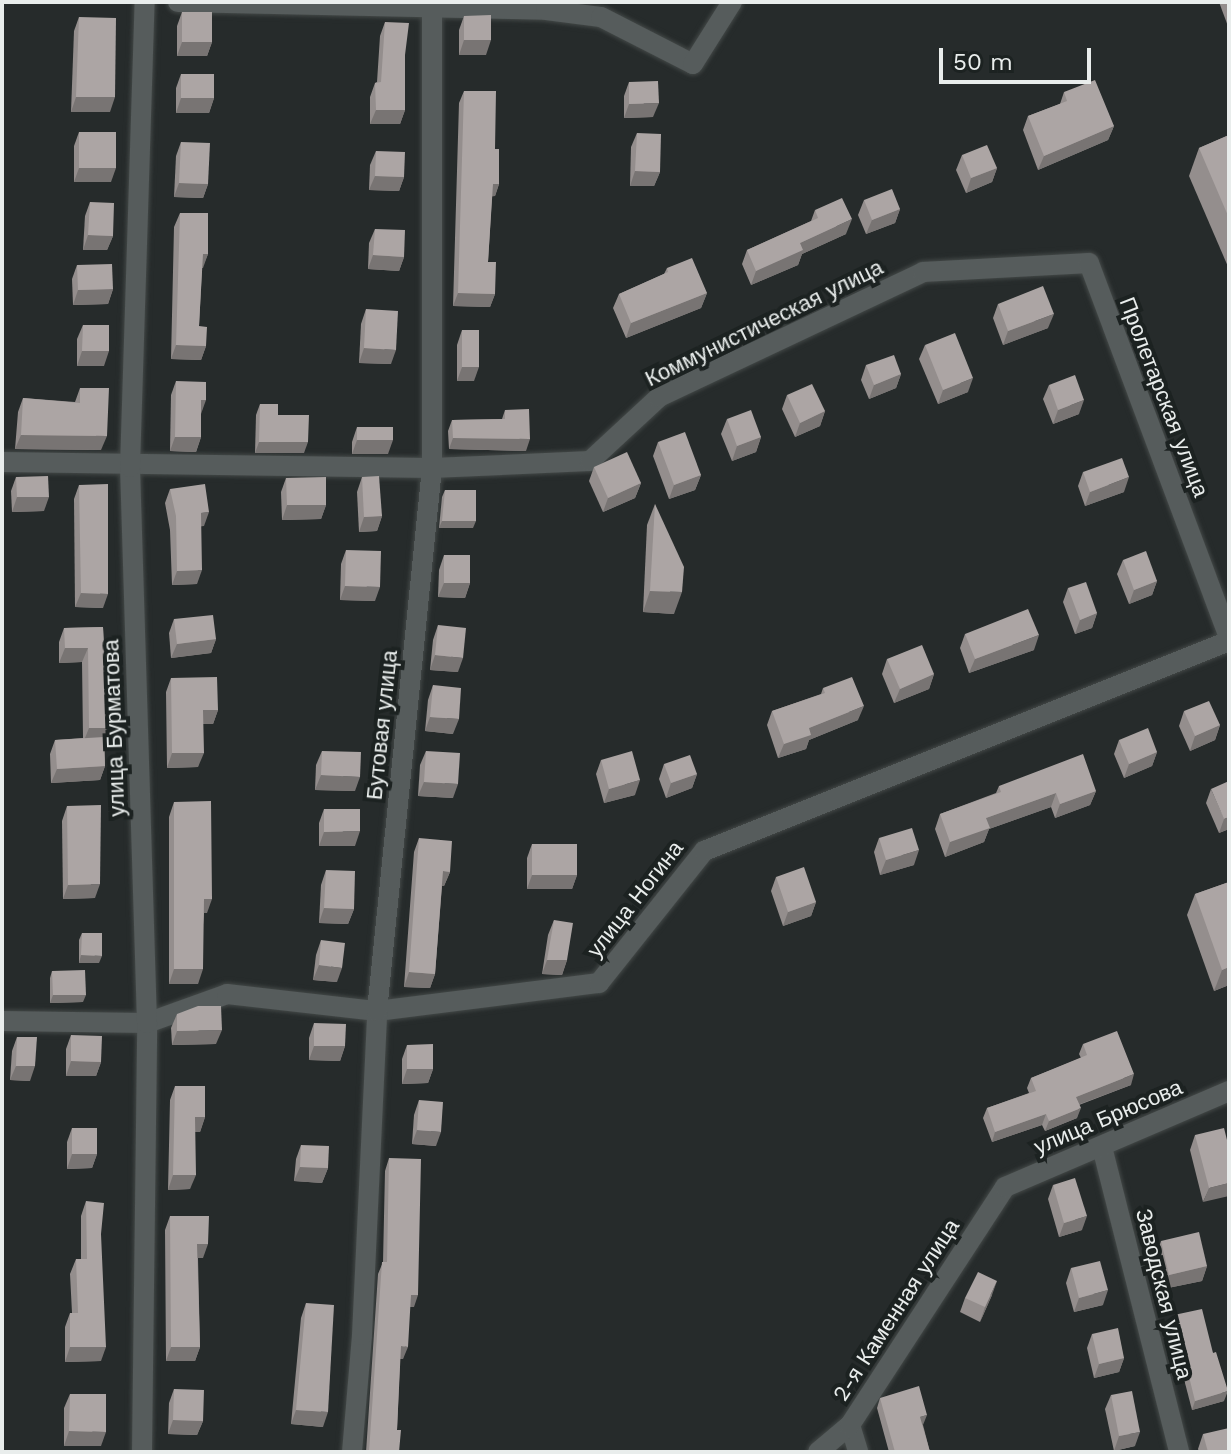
<!DOCTYPE html>
<meta charset="utf-8">
<style>
body{margin:0}
#map{position:relative;width:1231px;height:1454px;overflow:hidden;background:#262b2b;font-family:"Work Sans",sans-serif}
div>[style]{position:absolute}
.roads{filter:drop-shadow(0 0 2px #434847) drop-shadow(0 0 2px #434847)}
.minor>*{height:20px;margin:-10px;padding:0 10px;transform-origin:10px;border-radius:10px;background:#565c5c}
.wall>*{inset:0;background:#948e8d}
.shaded-wall>*{inset:0;background:#787473}
.building>*{inset:0;background:#aca5a4}
span{translate:-50% -50%;white-space:nowrap;text-align:center;line-height:1.15;-webkit-text-stroke:8px #1c2221;paint-order:stroke}
.street-label{font-size:22px;color:#e9edec}
.frame{position:absolute;inset:0;border:4px solid #e9edec;pointer-events:none}
.scale{position:absolute;left:939px;top:48px;width:152px;height:36px;box-sizing:border-box;border:4px solid #e9edec;border-top:0;padding-left:10px;font-size:24px;line-height:28px;white-space:nowrap;color:#e9edec;-webkit-text-stroke:6px #1c2221;paint-order:stroke}
</style>
<div id="map">
<div class="roads">
<div class="minor">
<div style="left:178px;top:2px;width:368px;rotate:1.2deg"></div>
<div style="left:546px;top:10px;width:55px;rotate:7.3deg"></div>
<div style="left:601px;top:17px;width:103px;rotate:27.1deg"></div>
<div style="left:693px;top:64px;width:73px;rotate:-57.8deg"></div>
<div style="left:2px;top:462px;width:430px;rotate:0.8deg"></div>
<div style="left:432px;top:468px;width:158px;rotate:-2.5deg"></div>
<div style="left:590px;top:461px;width:94px;rotate:-42.8deg"></div>
<div style="left:659px;top:397px;width:292px;rotate:-25.3deg"></div>
<div style="left:923px;top:272px;width:166px;rotate:-3.1deg"></div>
<div style="left:1089px;top:263px;width:399px;rotate:69.5deg"></div>
<div style="left:2px;top:1021px;width:145px;rotate:0.8deg"></div>
<div style="left:147px;top:1023px;width:85px;rotate:-19.9deg"></div>
<div style="left:227px;top:994px;width:151px;rotate:6.5deg"></div>
<div style="left:377px;top:1011px;width:224px;rotate:-7.2deg"></div>
<div style="left:599px;top:983px;width:169px;rotate:-51.5deg"></div>
<div style="left:704px;top:851px;width:565px;rotate:-21.8deg"></div>
<div style="left:1102px;top:1147px;width:315px;rotate:75.8deg"></div>
<div style="left:850px;top:1425px;width:28px;rotate:73deg"></div>
<div style="left:142px;top:1452px;width:429px;rotate:-89.3deg"></div>
<div style="left:147px;top:1023px;width:556px;rotate:-91.75deg"></div>
<div style="left:130px;top:467px;width:465px;rotate:-88.2deg"></div>
<div style="left:352px;top:1452px;width:117px;rotate:-85.1deg"></div>
<div style="left:362px;top:1335px;width:324px;rotate:-87.3deg"></div>
<div style="left:377px;top:1011px;width:546px;rotate:-84.22deg"></div>
<div style="left:432px;top:468px;width:466px;rotate:-90deg"></div>
<div style="left:818px;top:1452px;width:42px;rotate:-40.2deg"></div>
<div style="left:850px;top:1425px;width:284px;rotate:-56.9deg"></div>
<div style="left:1005px;top:1187px;width:244px;rotate:-23.2deg"></div>
</div>
</div>
<div class="wall">
<div style="clip-path:polygon(1219px 2px,1229px 2px,1229px 29px)"></div>
<div style="clip-path:polygon(182px 12px,212px 42px,207px 56px,177px 56px,177px 26px)"></div>
<div style="clip-path:polygon(464px 16px,486px 55px,459px 55px,459px 30px)"></div>
<div style="clip-path:polygon(79px 17px,110px 112px,71px 112px,74px 31px)"></div>
<div style="clip-path:polygon(385px 22px,405px 55px,405px 110px,400px 124px,370px 124px,370px 97px,375px 83px,377px 82px,380px 36px)"></div>
<div style="clip-path:polygon(181px 74px,214px 98px,209px 113px,176px 113px,176px 88px)"></div>
<div style="clip-path:polygon(629px 82px,653px 117px,624px 118px,624px 96px)"></div>
<div style="clip-path:polygon(464px 91px,495px 149px,499px 184px,495px 196px,492px 196px,488px 262px,495px 294px,490px 307px,453px 306px,459px 103px)"></div>
<div style="clip-path:polygon(1064px 92px,1114px 126px,1108px 140px,1038px 170px,1023px 130px,1028px 116px,1060px 104px)"></div>
<div style="clip-path:polygon(79px 132px,111px 182px,74px 182px,74px 146px)"></div>
<div style="clip-path:polygon(637px 133px,660px 172px,654px 186px,630px 186px,631px 147px)"></div>
<div style="clip-path:polygon(1229px 135px,1229px 269px,1189px 176px,1199px 148px)"></div>
<div style="clip-path:polygon(181px 142px,208px 184px,203px 198px,174px 197px,176px 156px)"></div>
<div style="clip-path:polygon(376px 151px,404px 177px,399px 191px,369px 190px,370px 165px)"></div>
<div style="clip-path:polygon(962px 155px,997px 168px,992px 182px,966px 193px,956px 170px)"></div>
<div style="clip-path:polygon(864px 200px,900px 209px,895px 223px,866px 234px,858px 215px)"></div>
<div style="clip-path:polygon(90px 202px,113px 236px,107px 250px,83px 250px,85px 216px)"></div>
<div style="clip-path:polygon(815px 210px,846px 234px,802px 254px,798px 265px,751px 285px,742px 264px,747px 250px,811px 221px)"></div>
<div style="clip-path:polygon(180px 213px,208px 254px,202px 268px,199px 326px,206px 346px,201px 360px,171px 359px,174px 227px)"></div>
<div style="clip-path:polygon(375px 229px,404px 257px,399px 271px,368px 269px,369px 243px)"></div>
<div style="clip-path:polygon(77px 265px,113px 289px,108px 304px,73px 305px,72px 279px)"></div>
<div style="clip-path:polygon(667px 268px,707px 293px,701px 308px,626px 338px,613px 308px,619px 294px,664px 274px)"></div>
<div style="clip-path:polygon(998px 304px,1048px 328px,1003px 345px,993px 318px)"></div>
<div style="clip-path:polygon(366px 309px,391px 364px,359px 363px,361px 324px)"></div>
<div style="clip-path:polygon(83px 325px,104px 366px,77px 366px,77px 339px)"></div>
<div style="clip-path:polygon(462px 330px,474px 381px,457px 381px,457px 345px)"></div>
<div style="clip-path:polygon(925px 345px,968px 392px,938px 404px,919px 359px)"></div>
<div style="clip-path:polygon(866px 365px,901px 374px,896px 388px,869px 399px,861px 380px)"></div>
<div style="clip-path:polygon(176px 381px,201px 413px,201px 437px,196px 452px,170px 451px,171px 395px)"></div>
<div style="clip-path:polygon(1049px 385px,1079px 414px,1053px 424px,1043px 399px)"></div>
<div style="clip-path:polygon(80px 388px,101px 450px,15px 449px,18px 412px,23px 398px,75px 402px)"></div>
<div style="clip-path:polygon(787px 395px,825px 411px,820px 426px,795px 437px,782px 409px)"></div>
<div style="clip-path:polygon(260px 404px,278px 415px,304px 453px,255px 453px,256px 415px)"></div>
<div style="clip-path:polygon(505px 410px,526px 451px,449px 449px,448px 431px,452px 420px,502px 419px)"></div>
<div style="clip-path:polygon(727px 419px,761px 437px,756px 452px,732px 461px,721px 434px)"></div>
<div style="clip-path:polygon(357px 427px,388px 454px,352px 454px,352px 442px)"></div>
<div style="clip-path:polygon(658px 442px,701px 475px,695px 490px,669px 499px,653px 456px)"></div>
<div style="clip-path:polygon(594px 467px,641px 483px,635px 498px,603px 512px,589px 481px)"></div>
<div style="clip-path:polygon(1083px 472px,1124px 492px,1085px 506px,1078px 486px)"></div>
<div style="clip-path:polygon(16px 477px,44px 511px,12px 512px,11px 491px)"></div>
<div style="clip-path:polygon(362px 477px,382px 516px,377px 531px,359px 532px,357px 492px)"></div>
<div style="clip-path:polygon(286px 478px,326px 505px,321px 519px,282px 520px,281px 492px)"></div>
<div style="clip-path:polygon(79px 485px,103px 608px,75px 607px,74px 499px)"></div>
<div style="clip-path:polygon(170px 489px,204px 526px,201px 526px,197px 584px,172px 585px,170px 530px,165px 503px)"></div>
<div style="clip-path:polygon(445px 490px,473px 528px,439px 528px,442px 497px)"></div>
<div style="clip-path:polygon(655px 504px,674px 614px,643px 612px,647px 525px)"></div>
<div style="clip-path:polygon(346px 550px,375px 601px,340px 600px,341px 564px)"></div>
<div style="clip-path:polygon(444px 555px,470px 583px,465px 598px,438px 597px,439px 570px)"></div>
<div style="clip-path:polygon(1123px 560px,1157px 581px,1152px 595px,1129px 604px,1117px 574px)"></div>
<div style="clip-path:polygon(1068px 588px,1097px 613px,1092px 628px,1075px 634px,1063px 602px)"></div>
<div style="clip-path:polygon(174px 619px,216px 639px,211px 653px,171px 658px,169px 633px)"></div>
<div style="clip-path:polygon(438px 625px,458px 672px,430px 670px,433px 640px)"></div>
<div style="clip-path:polygon(103px 627px,108px 728px,104px 739px,105px 766px,100px 780px,51px 783px,50px 754px,55px 740px,83px 738px,82px 662px,59px 663px,59px 642px,64px 628px)"></div>
<div style="clip-path:polygon(965px 634px,1034px 650px,969px 673px,960px 648px)"></div>
<div style="clip-path:polygon(887px 659px,934px 674px,929px 689px,894px 703px,882px 674px)"></div>
<div style="clip-path:polygon(171px 678px,218px 710px,213px 724px,203px 724px,198px 767px,167px 768px,166px 692px)"></div>
<div style="clip-path:polygon(433px 685px,453px 734px,425px 731px,428px 700px)"></div>
<div style="clip-path:polygon(823px 688px,858px 720px,809px 740px,806px 749px,778px 758px,767px 725px,772px 711px,821px 694px)"></div>
<div style="clip-path:polygon(1184px 711px,1220px 725px,1215px 740px,1190px 751px,1179px 726px)"></div>
<div style="clip-path:polygon(1119px 740px,1157px 752px,1152px 766px,1124px 778px,1114px 754px)"></div>
<div style="clip-path:polygon(322px 751px,355px 791px,315px 790px,316px 765px)"></div>
<div style="clip-path:polygon(426px 751px,453px 798px,418px 796px,420px 765px)"></div>
<div style="clip-path:polygon(601px 760px,635px 795px,604px 803px,596px 774px)"></div>
<div style="clip-path:polygon(664px 764px,697px 774px,692px 788px,666px 798px,659px 779px)"></div>
<div style="clip-path:polygon(999px 786px,1096px 791px,1090px 805px,1055px 818px,1051px 807px,989px 829px,984px 842px,945px 857px,935px 829px,940px 814px,996px 793px)"></div>
<div style="clip-path:polygon(1211px 789px,1229px 829px,1219px 833px,1206px 803px)"></div>
<div style="clip-path:polygon(174px 802px,207px 913px,204px 913px,198px 984px,169px 984px,169px 817px)"></div>
<div style="clip-path:polygon(67px 806px,95px 898px,63px 899px,62px 821px)"></div>
<div style="clip-path:polygon(324px 809px,355px 846px,319px 846px,319px 823px)"></div>
<div style="clip-path:polygon(419px 838px,450px 872px,444px 886px,442px 886px,435px 974px,430px 988px,404px 987px,414px 852px)"></div>
<div style="clip-path:polygon(879px 838px,914px 865px,880px 875px,874px 852px)"></div>
<div style="clip-path:polygon(532px 844px,577px 875px,572px 889px,527px 889px,527px 858px)"></div>
<div style="clip-path:polygon(326px 870px,354px 909px,348px 924px,319px 923px,321px 885px)"></div>
<div style="clip-path:polygon(776px 877px,816px 902px,811px 916px,783px 926px,771px 891px)"></div>
<div style="clip-path:polygon(1229px 882px,1229px 985px,1214px 991px,1187px 915px,1195px 894px)"></div>
<div style="clip-path:polygon(554px 920px,567px 960px,562px 975px,542px 974px,548px 935px)"></div>
<div style="clip-path:polygon(82px 933px,99px 963px,79px 963px,79px 940px)"></div>
<div style="clip-path:polygon(321px 940px,337px 982px,313px 980px,316px 955px)"></div>
<div style="clip-path:polygon(52px 971px,83px 1002px,50px 1003px,50px 978px)"></div>
<div style="clip-path:polygon(177px 1014px,216px 1044px,172px 1045px,171px 1028px)"></div>
<div style="clip-path:polygon(314px 1023px,345px 1046px,340px 1061px,309px 1060px,309px 1038px)"></div>
<div style="clip-path:polygon(71px 1035px,101px 1062px,96px 1076px,66px 1076px,66px 1049px)"></div>
<div style="clip-path:polygon(17px 1037px,30px 1081px,10px 1080px,12px 1051px)"></div>
<div style="clip-path:polygon(1083px 1044px,1131px 1085px,1079px 1105px,1077px 1118px,1045px 1131px,1042px 1125px,992px 1142px,983px 1118px,987px 1108px,1029px 1093px,1027px 1088px,1031px 1078px,1081px 1058px,1079px 1054px)"></div>
<div style="clip-path:polygon(407px 1045px,433px 1069px,428px 1083px,402px 1084px,402px 1059px)"></div>
<div style="clip-path:polygon(175px 1086px,205px 1117px,200px 1132px,195px 1132px,190px 1189px,168px 1190px,170px 1100px)"></div>
<div style="clip-path:polygon(419px 1100px,436px 1146px,412px 1144px,414px 1115px)"></div>
<div style="clip-path:polygon(72px 1128px,97px 1154px,92px 1168px,67px 1169px,67px 1142px)"></div>
<div style="clip-path:polygon(1195px 1135px,1229px 1148px,1203px 1202px,1190px 1150px)"></div>
<div style="clip-path:polygon(301px 1145px,328px 1168px,322px 1183px,294px 1181px,296px 1159px)"></div>
<div style="clip-path:polygon(389px 1158px,414px 1307px,410px 1307px,403px 1359px,400px 1359px,397px 1430px,399px 1452px,366px 1452px,378px 1274px,383px 1262px,385px 1171px)"></div>
<div style="clip-path:polygon(1053px 1185px,1082px 1230px,1059px 1237px,1048px 1199px)"></div>
<div style="clip-path:polygon(86px 1201px,101px 1234px,101px 1361px,65px 1362px,65px 1327px,70px 1313px,72px 1313px,70px 1274px,76px 1259px,81px 1259px,81px 1216px)"></div>
<div style="clip-path:polygon(170px 1216px,203px 1258px,198px 1258px,200px 1347px,195px 1361px,166px 1361px,165px 1230px)"></div>
<div style="clip-path:polygon(1161px 1241px,1207px 1266px,1202px 1281px,1163px 1289px,1156px 1256px)"></div>
<div style="clip-path:polygon(1071px 1268px,1103px 1305px,1074px 1312px,1066px 1283px)"></div>
<div style="clip-path:polygon(992px 1295px,980px 1322px,960px 1312px,965px 1298px)"></div>
<div style="clip-path:polygon(306px 1303px,323px 1427px,291px 1424px,301px 1318px)"></div>
<div style="clip-path:polygon(1174px 1315px,1213px 1353px,1224px 1401px,1192px 1410px,1170px 1325px)"></div>
<div style="clip-path:polygon(1092px 1334px,1124px 1358px,1119px 1372px,1094px 1378px,1087px 1348px)"></div>
<div style="clip-path:polygon(174px 1389px,203px 1421px,197px 1435px,168px 1434px,169px 1403px)"></div>
<div style="clip-path:polygon(70px 1394px,101px 1446px,64px 1446px,64px 1408px)"></div>
<div style="clip-path:polygon(1111px 1395px,1135px 1446px,1114px 1451px,1105px 1409px)"></div>
<div style="clip-path:polygon(880px 1398px,923px 1425px,930px 1452px,889px 1452px,877px 1408px)"></div>
<div style="clip-path:polygon(1203px 1434px,1229px 1452px,1199px 1452px,1198px 1449px)"></div>
</div>
<div class="shaded-wall">
<div style="clip-path:polygon(464px 40px,491px 40px,486px 55px,459px 55px)"></div>
<div style="clip-path:polygon(182px 42px,212px 42px,207px 56px,177px 56px)"></div>
<div style="clip-path:polygon(76px 97px,115px 97px,110px 112px,71px 112px)"></div>
<div style="clip-path:polygon(181px 98px,214px 98px,209px 113px,176px 113px)"></div>
<div style="clip-path:polygon(659px 103px,653px 117px,624px 118px,629px 104px)"></div>
<div style="clip-path:polygon(376px 110px,405px 110px,400px 124px,370px 124px)"></div>
<div style="clip-path:polygon(1114px 126px,1108px 140px,1038px 170px,1044px 156px)"></div>
<div style="clip-path:polygon(79px 168px,116px 168px,111px 182px,74px 182px)"></div>
<div style="clip-path:polygon(997px 168px,992px 182px,966px 193px,971px 178px)"></div>
<div style="clip-path:polygon(635px 171px,660px 172px,654px 186px,630px 186px)"></div>
<div style="clip-path:polygon(375px 176px,404px 177px,399px 191px,369px 190px)"></div>
<div style="clip-path:polygon(179px 183px,208px 184px,203px 198px,174px 197px)"></div>
<div style="clip-path:polygon(493px 184px,499px 184px,495px 196px,489px 197px)"></div>
<div style="clip-path:polygon(900px 209px,895px 223px,866px 234px,872px 220px)"></div>
<div style="clip-path:polygon(852px 219px,846px 234px,802px 254px,798px 265px,751px 285px,756px 271px,800px 243px)"></div>
<div style="clip-path:polygon(88px 235px,113px 236px,107px 250px,83px 250px)"></div>
<div style="clip-path:polygon(203px 254px,208px 254px,203px 268px,197px 268px)"></div>
<div style="clip-path:polygon(373px 255px,404px 257px,399px 271px,368px 269px)"></div>
<div style="clip-path:polygon(113px 289px,108px 304px,73px 305px,78px 290px)"></div>
<div style="clip-path:polygon(458px 293px,495px 294px,490px 307px,453px 306px)"></div>
<div style="clip-path:polygon(707px 293px,701px 308px,626px 338px,631px 323px)"></div>
<div style="clip-path:polygon(1054px 314px,1048px 328px,1003px 345px,1008px 331px)"></div>
<div style="clip-path:polygon(176px 345px,206px 346px,201px 360px,171px 359px)"></div>
<div style="clip-path:polygon(364px 348px,396px 350px,391px 364px,359px 363px)"></div>
<div style="clip-path:polygon(82px 351px,109px 351px,104px 366px,77px 366px)"></div>
<div style="clip-path:polygon(462px 367px,479px 367px,474px 381px,457px 381px)"></div>
<div style="clip-path:polygon(901px 374px,896px 388px,869px 399px,874px 385px)"></div>
<div style="clip-path:polygon(973px 378px,968px 392px,938px 404px,943px 390px)"></div>
<div style="clip-path:polygon(201px 400px,206px 400px,201px 414px)"></div>
<div style="clip-path:polygon(1084px 400px,1079px 414px,1053px 424px,1058px 410px)"></div>
<div style="clip-path:polygon(825px 411px,820px 426px,795px 437px,800px 423px)"></div>
<div style="clip-path:polygon(21px 435px,107px 436px,101px 450px,15px 449px)"></div>
<div style="clip-path:polygon(175px 437px,201px 437px,196px 452px,170px 451px)"></div>
<div style="clip-path:polygon(761px 437px,756px 452px,732px 461px,737px 446px)"></div>
<div style="clip-path:polygon(453px 438px,530px 439px,526px 451px,449px 449px)"></div>
<div style="clip-path:polygon(357px 440px,393px 440px,388px 454px,352px 454px)"></div>
<div style="clip-path:polygon(259px 442px,308px 442px,304px 453px,255px 453px)"></div>
<div style="clip-path:polygon(701px 475px,695px 490px,669px 499px,674px 485px)"></div>
<div style="clip-path:polygon(1129px 477px,1124px 492px,1085px 506px,1090px 492px)"></div>
<div style="clip-path:polygon(641px 483px,635px 498px,603px 512px,608px 498px)"></div>
<div style="clip-path:polygon(17px 497px,49px 497px,44px 511px,12px 512px)"></div>
<div style="clip-path:polygon(287px 505px,326px 505px,321px 519px,282px 520px)"></div>
<div style="clip-path:polygon(209px 512px,204px 526px,196px 527px,201px 513px)"></div>
<div style="clip-path:polygon(382px 516px,377px 531px,359px 532px,364px 517px)"></div>
<div style="clip-path:polygon(442px 521px,476px 521px,473px 528px,439px 528px)"></div>
<div style="clip-path:polygon(202px 570px,197px 584px,172px 585px,177px 571px)"></div>
<div style="clip-path:polygon(1157px 581px,1152px 595px,1129px 604px,1134px 590px)"></div>
<div style="clip-path:polygon(444px 583px,470px 583px,465px 598px,438px 597px)"></div>
<div style="clip-path:polygon(345px 586px,380px 587px,375px 601px,340px 600px)"></div>
<div style="clip-path:polygon(650px 591px,682px 592px,674px 614px,643px 612px)"></div>
<div style="clip-path:polygon(81px 593px,108px 594px,103px 608px,75px 607px)"></div>
<div style="clip-path:polygon(1097px 613px,1092px 628px,1075px 634px,1080px 620px)"></div>
<div style="clip-path:polygon(1039px 635px,1034px 650px,969px 673px,975px 659px)"></div>
<div style="clip-path:polygon(216px 639px,211px 653px,171px 658px,177px 644px)"></div>
<div style="clip-path:polygon(65px 648px,88px 648px,82px 662px,59px 663px)"></div>
<div style="clip-path:polygon(435px 655px,463px 658px,458px 672px,430px 670px)"></div>
<div style="clip-path:polygon(934px 674px,929px 689px,894px 703px,900px 689px)"></div>
<div style="clip-path:polygon(864px 706px,858px 720px,809px 740px,806px 749px,778px 758px,784px 744px,809px 728px)"></div>
<div style="clip-path:polygon(203px 710px,218px 710px,213px 724px,198px 724px)"></div>
<div style="clip-path:polygon(430px 717px,459px 719px,453px 734px,425px 731px)"></div>
<div style="clip-path:polygon(1220px 725px,1215px 740px,1190px 751px,1195px 736px)"></div>
<div style="clip-path:polygon(89px 728px,108px 728px,102px 742px,83px 743px)"></div>
<div style="clip-path:polygon(1157px 752px,1152px 766px,1124px 778px,1129px 764px)"></div>
<div style="clip-path:polygon(172px 753px,204px 753px,198px 767px,167px 768px)"></div>
<div style="clip-path:polygon(105px 766px,100px 780px,51px 783px,57px 769px)"></div>
<div style="clip-path:polygon(697px 774px,692px 788px,666px 798px,671px 783px)"></div>
<div style="clip-path:polygon(321px 775px,360px 777px,355px 791px,315px 790px)"></div>
<div style="clip-path:polygon(640px 780px,635px 795px,604px 803px,609px 789px)"></div>
<div style="clip-path:polygon(424px 782px,458px 784px,453px 798px,418px 796px)"></div>
<div style="clip-path:polygon(1096px 791px,1090px 805px,1055px 818px,1060px 804px)"></div>
<div style="clip-path:polygon(1056px 793px,1051px 807px,989px 829px,984px 842px,945px 857px,950px 842px,986px 818px)"></div>
<div style="clip-path:polygon(1229px 817px,1229px 829px,1219px 833px,1224px 819px)"></div>
<div style="clip-path:polygon(360px 831px,355px 846px,319px 846px,324px 832px)"></div>
<div style="clip-path:polygon(919px 850px,914px 865px,880px 875px,886px 860px)"></div>
<div style="clip-path:polygon(443px 871px,450px 872px,444px 886px,438px 886px)"></div>
<div style="clip-path:polygon(532px 875px,577px 875px,572px 889px,527px 889px)"></div>
<div style="clip-path:polygon(100px 884px,95px 898px,63px 899px,68px 885px)"></div>
<div style="clip-path:polygon(204px 899px,212px 899px,207px 913px,199px 913px)"></div>
<div style="clip-path:polygon(816px 902px,811px 916px,783px 926px,788px 912px)"></div>
<div style="clip-path:polygon(324px 908px,354px 909px,348px 924px,319px 923px)"></div>
<div style="clip-path:polygon(81px 955px,102px 956px,99px 963px,79px 963px)"></div>
<div style="clip-path:polygon(547px 960px,567px 960px,562px 975px,542px 974px)"></div>
<div style="clip-path:polygon(319px 965px,342px 968px,337px 982px,313px 980px)"></div>
<div style="clip-path:polygon(1229px 967px,1229px 985px,1214px 991px,1222px 970px)"></div>
<div style="clip-path:polygon(174px 969px,203px 969px,198px 984px,169px 984px)"></div>
<div style="clip-path:polygon(409px 972px,435px 974px,430px 988px,404px 987px)"></div>
<div style="clip-path:polygon(53px 995px,86px 995px,83px 1002px,50px 1003px)"></div>
<div style="clip-path:polygon(222px 1030px,216px 1044px,172px 1045px,177px 1031px)"></div>
<div style="clip-path:polygon(314px 1046px,345px 1046px,340px 1061px,309px 1060px)"></div>
<div style="clip-path:polygon(71px 1061px,101px 1062px,96px 1076px,66px 1076px)"></div>
<div style="clip-path:polygon(16px 1066px,35px 1066px,30px 1081px,10px 1080px)"></div>
<div style="clip-path:polygon(407px 1069px,433px 1069px,428px 1083px,402px 1084px)"></div>
<div style="clip-path:polygon(1134px 1074px,1131px 1085px,1072px 1107px,1076px 1097px)"></div>
<div style="clip-path:polygon(1081px 1108px,1077px 1118px,1045px 1131px,1049px 1121px)"></div>
<div style="clip-path:polygon(1046px 1114px,1042px 1125px,992px 1142px,995px 1132px)"></div>
<div style="clip-path:polygon(195px 1117px,205px 1117px,200px 1132px,189px 1132px)"></div>
<div style="clip-path:polygon(417px 1130px,441px 1132px,436px 1146px,412px 1144px)"></div>
<div style="clip-path:polygon(72px 1154px,97px 1154px,92px 1168px,67px 1169px)"></div>
<div style="clip-path:polygon(300px 1167px,328px 1168px,322px 1183px,294px 1181px)"></div>
<div style="clip-path:polygon(173px 1175px,196px 1175px,190px 1189px,168px 1190px)"></div>
<div style="clip-path:polygon(1229px 1183px,1229px 1196px,1203px 1202px,1209px 1188px)"></div>
<div style="clip-path:polygon(1087px 1216px,1082px 1230px,1059px 1237px,1064px 1223px)"></div>
<div style="clip-path:polygon(197px 1244px,208px 1244px,203px 1258px,192px 1258px)"></div>
<div style="clip-path:polygon(1207px 1266px,1202px 1281px,1163px 1289px,1169px 1275px)"></div>
<div style="clip-path:polygon(997px 1281px,992px 1295px,980px 1322px,985px 1307px)"></div>
<div style="clip-path:polygon(1108px 1290px,1103px 1305px,1074px 1312px,1079px 1298px)"></div>
<div style="clip-path:polygon(411px 1295px,418px 1295px,414px 1307px,407px 1307px)"></div>
<div style="clip-path:polygon(401px 1346px,408px 1347px,403px 1359px,396px 1359px)"></div>
<div style="clip-path:polygon(70px 1347px,106px 1347px,101px 1361px,65px 1362px)"></div>
<div style="clip-path:polygon(171px 1347px,200px 1347px,195px 1361px,166px 1361px)"></div>
<div style="clip-path:polygon(1124px 1358px,1119px 1372px,1094px 1378px,1099px 1364px)"></div>
<div style="clip-path:polygon(1228px 1391px,1224px 1401px,1192px 1410px,1195px 1401px)"></div>
<div style="clip-path:polygon(296px 1410px,328px 1412px,323px 1427px,291px 1424px)"></div>
<div style="clip-path:polygon(927px 1415px,923px 1425px,916px 1427px,920px 1417px)"></div>
<div style="clip-path:polygon(173px 1420px,203px 1421px,197px 1435px,168px 1434px)"></div>
<div style="clip-path:polygon(69px 1431px,106px 1432px,101px 1446px,64px 1446px)"></div>
<div style="clip-path:polygon(1140px 1432px,1135px 1446px,1114px 1451px,1119px 1436px)"></div>
</div>
<div class="building">
<div style="clip-path:polygon(182px 12px,212px 12px,212px 42px,182px 42px)"></div>
<div style="clip-path:polygon(491px 15px,491px 40px,464px 40px,464px 16px)"></div>
<div style="clip-path:polygon(79px 17px,116px 18px,115px 97px,76px 97px)"></div>
<div style="clip-path:polygon(385px 22px,409px 23px,405px 55px,405px 110px,376px 110px,375px 83px,381px 82px)"></div>
<div style="clip-path:polygon(181px 74px,214px 74px,214px 98px,181px 98px)"></div>
<div style="clip-path:polygon(1095px 80px,1114px 126px,1044px 156px,1028px 116px,1067px 101px,1064px 92px)"></div>
<div style="clip-path:polygon(658px 81px,659px 103px,629px 104px,629px 82px)"></div>
<div style="clip-path:polygon(464px 91px,496px 91px,495px 149px,499px 149px,499px 184px,493px 184px,488px 262px,496px 262px,495px 294px,458px 293px)"></div>
<div style="clip-path:polygon(79px 132px,116px 132px,116px 168px,79px 168px)"></div>
<div style="clip-path:polygon(637px 133px,661px 134px,660px 172px,635px 171px)"></div>
<div style="clip-path:polygon(1229px 135px,1229px 218px,1199px 148px)"></div>
<div style="clip-path:polygon(181px 142px,210px 143px,208px 184px,179px 183px)"></div>
<div style="clip-path:polygon(987px 145px,997px 168px,971px 178px,962px 155px)"></div>
<div style="clip-path:polygon(376px 151px,405px 152px,404px 177px,375px 176px)"></div>
<div style="clip-path:polygon(892px 189px,900px 209px,872px 220px,864px 200px)"></div>
<div style="clip-path:polygon(842px 198px,852px 219px,800px 243px,803px 250px,756px 271px,747px 250px,818px 218px,815px 210px)"></div>
<div style="clip-path:polygon(90px 202px,114px 203px,113px 236px,88px 235px)"></div>
<div style="clip-path:polygon(180px 213px,208px 213px,208px 254px,203px 254px,199px 326px,207px 327px,206px 346px,176px 345px)"></div>
<div style="clip-path:polygon(375px 229px,405px 230px,404px 257px,373px 255px)"></div>
<div style="clip-path:polygon(692px 258px,707px 293px,631px 323px,619px 294px,668px 272px,667px 268px)"></div>
<div style="clip-path:polygon(112px 264px,113px 289px,78px 290px,77px 265px)"></div>
<div style="clip-path:polygon(1043px 286px,1054px 314px,1008px 331px,998px 304px)"></div>
<div style="clip-path:polygon(366px 309px,398px 311px,396px 350px,364px 348px)"></div>
<div style="clip-path:polygon(83px 325px,109px 325px,109px 351px,82px 351px)"></div>
<div style="clip-path:polygon(462px 330px,479px 330px,479px 367px,462px 367px)"></div>
<div style="clip-path:polygon(955px 333px,973px 378px,943px 390px,925px 345px)"></div>
<div style="clip-path:polygon(894px 355px,901px 374px,874px 385px,866px 365px)"></div>
<div style="clip-path:polygon(1075px 375px,1084px 400px,1058px 410px,1049px 385px)"></div>
<div style="clip-path:polygon(176px 381px,206px 382px,206px 400px,201px 400px,201px 437px,175px 437px)"></div>
<div style="clip-path:polygon(812px 384px,825px 411px,800px 423px,787px 395px)"></div>
<div style="clip-path:polygon(80px 388px,109px 388px,107px 436px,21px 435px,23px 398px,80px 403px)"></div>
<div style="clip-path:polygon(260px 404px,278px 404px,278px 415px,309px 415px,308px 442px,259px 442px)"></div>
<div style="clip-path:polygon(529px 409px,530px 439px,453px 438px,452px 420px,505px 419px,505px 410px)"></div>
<div style="clip-path:polygon(751px 410px,761px 437px,737px 446px,727px 419px)"></div>
<div style="clip-path:polygon(357px 427px,393px 427px,393px 440px,357px 440px)"></div>
<div style="clip-path:polygon(685px 432px,701px 475px,674px 485px,658px 442px)"></div>
<div style="clip-path:polygon(627px 452px,641px 483px,608px 498px,594px 467px)"></div>
<div style="clip-path:polygon(1122px 458px,1129px 477px,1090px 492px,1083px 472px)"></div>
<div style="clip-path:polygon(48px 476px,49px 497px,17px 497px,16px 477px)"></div>
<div style="clip-path:polygon(379px 476px,382px 516px,364px 517px,362px 477px)"></div>
<div style="clip-path:polygon(326px 477px,326px 505px,287px 505px,286px 478px)"></div>
<div style="clip-path:polygon(108px 484px,108px 594px,81px 593px,79px 485px)"></div>
<div style="clip-path:polygon(205px 484px,209px 512px,201px 513px,202px 570px,177px 571px,176px 516px,170px 489px)"></div>
<div style="clip-path:polygon(445px 490px,476px 490px,476px 521px,442px 521px)"></div>
<div style="clip-path:polygon(655px 504px,684px 567px,682px 592px,650px 591px)"></div>
<div style="clip-path:polygon(346px 550px,381px 551px,380px 587px,345px 586px)"></div>
<div style="clip-path:polygon(1146px 551px,1157px 581px,1134px 590px,1123px 560px)"></div>
<div style="clip-path:polygon(444px 555px,470px 555px,470px 583px,444px 583px)"></div>
<div style="clip-path:polygon(1086px 582px,1097px 613px,1080px 620px,1068px 588px)"></div>
<div style="clip-path:polygon(1028px 609px,1039px 635px,975px 659px,965px 634px)"></div>
<div style="clip-path:polygon(213px 615px,216px 639px,177px 644px,174px 619px)"></div>
<div style="clip-path:polygon(438px 625px,466px 628px,463px 658px,435px 655px)"></div>
<div style="clip-path:polygon(103px 627px,108px 728px,89px 728px,88px 648px,65px 648px,64px 628px)"></div>
<div style="clip-path:polygon(922px 645px,934px 674px,900px 689px,887px 659px)"></div>
<div style="clip-path:polygon(217px 677px,218px 710px,203px 710px,204px 753px,172px 753px,171px 678px)"></div>
<div style="clip-path:polygon(852px 677px,864px 706px,809px 728px,811px 735px,784px 744px,772px 711px,825px 693px,823px 688px)"></div>
<div style="clip-path:polygon(433px 685px,461px 688px,459px 719px,430px 717px)"></div>
<div style="clip-path:polygon(1209px 701px,1220px 725px,1195px 736px,1184px 711px)"></div>
<div style="clip-path:polygon(1148px 728px,1157px 752px,1129px 764px,1119px 740px)"></div>
<div style="clip-path:polygon(104px 737px,105px 766px,57px 769px,55px 740px)"></div>
<div style="clip-path:polygon(322px 751px,361px 752px,360px 777px,321px 775px)"></div>
<div style="clip-path:polygon(426px 751px,460px 753px,458px 784px,424px 782px)"></div>
<div style="clip-path:polygon(632px 751px,640px 780px,609px 789px,601px 760px)"></div>
<div style="clip-path:polygon(1083px 754px,1096px 791px,1060px 804px,1056px 793px,986px 818px,990px 828px,950px 842px,940px 814px,1001px 792px,999px 786px)"></div>
<div style="clip-path:polygon(690px 755px,697px 774px,671px 783px,664px 764px)"></div>
<div style="clip-path:polygon(1229px 781px,1229px 817px,1224px 819px,1211px 789px)"></div>
<div style="clip-path:polygon(211px 801px,212px 899px,204px 899px,203px 969px,174px 969px,174px 802px)"></div>
<div style="clip-path:polygon(101px 805px,100px 884px,68px 885px,67px 806px)"></div>
<div style="clip-path:polygon(324px 809px,360px 809px,360px 831px,324px 832px)"></div>
<div style="clip-path:polygon(912px 828px,919px 850px,886px 860px,879px 838px)"></div>
<div style="clip-path:polygon(419px 838px,452px 841px,450px 872px,443px 871px,435px 974px,409px 972px)"></div>
<div style="clip-path:polygon(532px 844px,577px 844px,577px 875px,532px 875px)"></div>
<div style="clip-path:polygon(804px 867px,816px 902px,788px 912px,776px 877px)"></div>
<div style="clip-path:polygon(326px 870px,355px 871px,354px 909px,324px 908px)"></div>
<div style="clip-path:polygon(1229px 882px,1229px 967px,1222px 970px,1195px 894px)"></div>
<div style="clip-path:polygon(554px 920px,573px 923px,567px 960px,547px 960px)"></div>
<div style="clip-path:polygon(82px 933px,102px 933px,102px 956px,81px 955px)"></div>
<div style="clip-path:polygon(321px 940px,345px 943px,342px 968px,319px 965px)"></div>
<div style="clip-path:polygon(85px 970px,86px 995px,53px 995px,52px 971px)"></div>
<div style="clip-path:polygon(198px 1006px,221px 1006px,222px 1030px,177px 1031px,177px 1014px)"></div>
<div style="clip-path:polygon(314px 1023px,346px 1024px,345px 1046px,314px 1046px)"></div>
<div style="clip-path:polygon(1117px 1031px,1134px 1074px,1076px 1097px,1081px 1108px,1049px 1121px,1046px 1114px,995px 1132px,987px 1108px,1036px 1091px,1031px 1078px,1087px 1055px,1083px 1044px)"></div>
<div style="clip-path:polygon(71px 1035px,102px 1036px,101px 1062px,71px 1061px)"></div>
<div style="clip-path:polygon(17px 1037px,37px 1037px,35px 1066px,16px 1066px)"></div>
<div style="clip-path:polygon(433px 1044px,433px 1069px,407px 1069px,407px 1045px)"></div>
<div style="clip-path:polygon(175px 1086px,205px 1086px,205px 1117px,195px 1117px,196px 1175px,173px 1175px)"></div>
<div style="clip-path:polygon(419px 1100px,443px 1102px,441px 1132px,417px 1130px)"></div>
<div style="clip-path:polygon(72px 1128px,97px 1128px,97px 1154px,72px 1154px)"></div>
<div style="clip-path:polygon(1224px 1128px,1229px 1148px,1229px 1183px,1209px 1188px,1195px 1135px)"></div>
<div style="clip-path:polygon(301px 1145px,329px 1146px,328px 1168px,300px 1167px)"></div>
<div style="clip-path:polygon(389px 1158px,421px 1159px,418px 1295px,411px 1295px,408px 1347px,401px 1346px,397px 1430px,401px 1430px,399px 1452px,369px 1452px,382px 1262px,387px 1262px)"></div>
<div style="clip-path:polygon(1075px 1178px,1087px 1216px,1064px 1223px,1053px 1185px)"></div>
<div style="clip-path:polygon(86px 1201px,104px 1203px,101px 1234px,106px 1347px,70px 1347px,70px 1313px,78px 1313px,76px 1259px,87px 1259px)"></div>
<div style="clip-path:polygon(170px 1216px,209px 1216px,208px 1244px,197px 1244px,200px 1347px,171px 1347px)"></div>
<div style="clip-path:polygon(1199px 1232px,1207px 1266px,1169px 1275px,1161px 1241px)"></div>
<div style="clip-path:polygon(1100px 1261px,1108px 1290px,1079px 1298px,1071px 1268px)"></div>
<div style="clip-path:polygon(978px 1272px,997px 1281px,985px 1307px,965px 1298px)"></div>
<div style="clip-path:polygon(306px 1303px,334px 1305px,328px 1412px,296px 1410px)"></div>
<div style="clip-path:polygon(1202px 1309px,1213px 1353px,1216px 1352px,1228px 1391px,1195px 1401px,1174px 1315px)"></div>
<div style="clip-path:polygon(1118px 1328px,1124px 1358px,1099px 1364px,1092px 1334px)"></div>
<div style="clip-path:polygon(919px 1386px,927px 1415px,920px 1417px,930px 1452px,895px 1452px,880px 1398px)"></div>
<div style="clip-path:polygon(174px 1389px,204px 1390px,203px 1421px,173px 1420px)"></div>
<div style="clip-path:polygon(1132px 1391px,1140px 1432px,1119px 1436px,1111px 1395px)"></div>
<div style="clip-path:polygon(70px 1394px,106px 1394px,106px 1432px,69px 1431px)"></div>
<div style="clip-path:polygon(1229px 1428px,1229px 1452px,1208px 1452px,1203px 1434px)"></div>
</div>
<div class="street-label">
<span style="left:764px;top:323px;rotate:-26deg">Коммунистическая улица</span>
<span style="left:1164px;top:397px;rotate:69deg">Пролетарская улица</span>
<span style="left:382px;top:725px;rotate:-84deg">Бутовая улица</span>
<span style="left:114px;top:728px;rotate:-92deg">улица Бурматова</span>
<span style="left:635px;top:899px;rotate:-52deg">улица Ногина</span>
<span style="left:1108px;top:1117px;rotate:-23deg">улица Брюсова</span>
<span style="left:1164px;top:1294px;rotate:76deg">Заводская улица</span>
<span style="left:896px;top:1310px;rotate:-57deg">2-я Каменная улица</span>
</div>
<div class="frame"></div>
<div class="scale">50 m</div>
</div>
